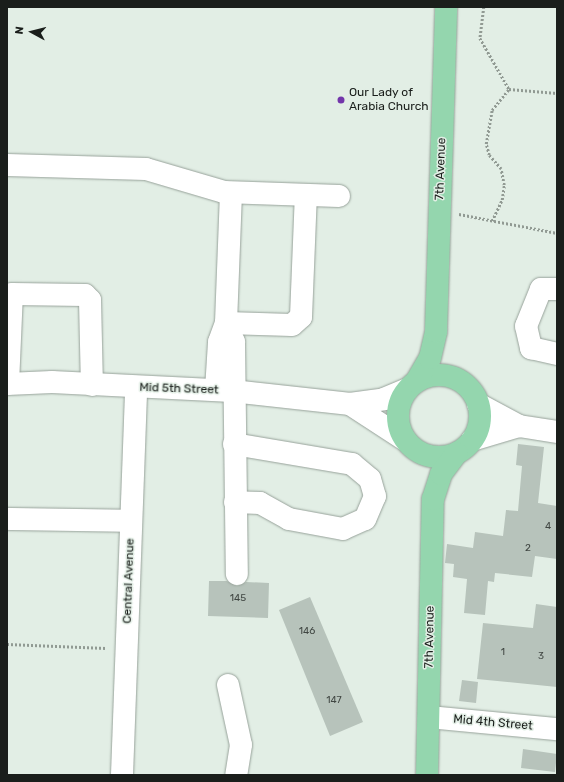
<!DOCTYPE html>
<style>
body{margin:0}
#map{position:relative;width:564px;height:782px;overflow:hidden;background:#e2eee5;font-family:Rubik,sans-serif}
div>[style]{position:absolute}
.building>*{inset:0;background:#b7c3bb}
.path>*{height:2.5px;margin-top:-1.25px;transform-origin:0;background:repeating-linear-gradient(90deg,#919a93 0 2px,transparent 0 4px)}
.roads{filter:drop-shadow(0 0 1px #97a29a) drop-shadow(0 0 1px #97a29a)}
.minor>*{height:22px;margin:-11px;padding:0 11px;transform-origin:11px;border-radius:11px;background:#fff}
.major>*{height:22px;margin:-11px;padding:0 11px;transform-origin:11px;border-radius:11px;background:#94d6ae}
.major>.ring{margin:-11px;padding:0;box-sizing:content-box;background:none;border:22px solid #94d6ae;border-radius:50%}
.dots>*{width:11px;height:11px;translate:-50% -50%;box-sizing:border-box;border:2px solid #e2eee5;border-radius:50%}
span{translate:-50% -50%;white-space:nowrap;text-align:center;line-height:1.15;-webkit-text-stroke:3px #e2eee5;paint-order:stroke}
.number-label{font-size:10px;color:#414743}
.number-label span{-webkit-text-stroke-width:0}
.poi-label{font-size:12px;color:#1a1e1b}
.left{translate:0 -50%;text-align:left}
.street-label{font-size:12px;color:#1a1e1b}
.frame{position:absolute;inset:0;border:8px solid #1a1e1b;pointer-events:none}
.north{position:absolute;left:12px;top:12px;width:40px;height:40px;-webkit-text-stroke:3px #e2eee5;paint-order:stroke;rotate:277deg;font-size:11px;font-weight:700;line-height:16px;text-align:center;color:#1a1e1b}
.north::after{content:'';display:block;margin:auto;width:14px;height:18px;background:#1a1e1b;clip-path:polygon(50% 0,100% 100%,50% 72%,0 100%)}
</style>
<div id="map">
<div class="building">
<div style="clip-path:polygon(518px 444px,544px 447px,538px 503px,557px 506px,557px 559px,535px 556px,532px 577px,495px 573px,494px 582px,488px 581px,485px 615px,464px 613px,467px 579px,453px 577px,454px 564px,445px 563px,447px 544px,473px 548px,475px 532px,503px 536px,506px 510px,518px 511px,522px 466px,516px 465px)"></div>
<div style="clip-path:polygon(209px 581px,227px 581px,237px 586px,246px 582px,269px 583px,268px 618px,208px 616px)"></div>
<div style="clip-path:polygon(310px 597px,363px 722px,330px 736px,279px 610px)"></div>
<div style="clip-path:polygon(536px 604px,557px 607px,557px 687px,477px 679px,483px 623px,533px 628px)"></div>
<div style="clip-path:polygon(462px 680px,478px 682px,476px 703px,459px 701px)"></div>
<div style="clip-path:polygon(523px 749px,557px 754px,555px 772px,521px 768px)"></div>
</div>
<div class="path">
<div style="left:484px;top:7px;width:31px;rotate:97deg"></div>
<div style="left:480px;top:38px;width:59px;rotate:60.4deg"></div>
<div style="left:459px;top:214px;width:100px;rotate:11deg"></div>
<div style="left:492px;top:221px;width:23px;rotate:-65deg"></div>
<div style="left:502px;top:200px;width:15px;rotate:-82deg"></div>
<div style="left:504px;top:185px;width:16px;rotate:-101deg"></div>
<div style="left:501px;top:169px;width:18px;rotate:-131deg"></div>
<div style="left:489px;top:155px;width:11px;rotate:-105deg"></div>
<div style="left:486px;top:144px;width:35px;rotate:-80deg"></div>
<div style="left:492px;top:110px;width:27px;rotate:-51deg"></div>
<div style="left:509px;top:89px;width:48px;rotate:4.8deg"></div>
<div style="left:7px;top:644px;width:99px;rotate:2.3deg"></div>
</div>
<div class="roads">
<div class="minor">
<div style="left:7px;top:165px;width:139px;rotate:1.6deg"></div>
<div style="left:146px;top:169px;width:81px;rotate:16.4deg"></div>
<div style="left:224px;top:192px;width:115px;rotate:2deg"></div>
<div style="left:557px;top:289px;width:16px;rotate:180deg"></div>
<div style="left:541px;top:289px;width:40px;rotate:112deg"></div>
<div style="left:526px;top:326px;width:23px;rotate:77deg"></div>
<div style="left:531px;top:348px;width:27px;rotate:13deg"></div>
<div style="left:226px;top:323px;width:21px;rotate:67deg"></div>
<div style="left:234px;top:342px;width:232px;rotate:89.3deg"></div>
<div style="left:226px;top:323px;width:66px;rotate:1.7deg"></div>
<div style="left:292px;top:325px;width:12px;rotate:-42deg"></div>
<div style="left:301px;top:317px;width:122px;rotate:-87.7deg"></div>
<div style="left:7px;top:384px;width:45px;rotate:-2.5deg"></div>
<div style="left:52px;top:382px;width:180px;rotate:2.9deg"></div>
<div style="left:232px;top:391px;width:119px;rotate:6.3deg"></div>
<div style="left:350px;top:404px;width:34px;rotate:-8deg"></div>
<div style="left:384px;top:399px;width:26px;rotate:-23deg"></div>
<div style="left:8px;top:384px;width:90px;rotate:-87.5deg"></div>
<div style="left:12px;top:294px;width:73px;rotate:0.8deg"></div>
<div style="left:85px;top:295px;width:7px;rotate:45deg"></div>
<div style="left:90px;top:300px;width:85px;rotate:88.7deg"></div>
<div style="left:216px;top:390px;width:48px;rotate:-86.4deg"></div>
<div style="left:219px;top:342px;width:20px;rotate:-70deg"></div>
<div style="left:226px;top:323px;width:130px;rotate:-87.8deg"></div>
<div style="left:350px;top:404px;width:66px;rotate:33.2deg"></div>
<div style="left:478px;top:404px;width:47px;rotate:28.2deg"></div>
<div style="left:519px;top:426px;width:38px;rotate:9deg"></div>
<div style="left:472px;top:440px;width:49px;rotate:-16.6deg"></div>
<div style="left:234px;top:444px;width:120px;rotate:9.6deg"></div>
<div style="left:352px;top:464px;width:23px;rotate:40deg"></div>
<div style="left:370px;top:479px;width:18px;rotate:74deg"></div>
<div style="left:375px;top:496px;width:25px;rotate:113deg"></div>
<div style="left:365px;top:519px;width:24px;rotate:156deg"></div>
<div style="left:343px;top:529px;width:55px;rotate:-169.5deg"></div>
<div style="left:289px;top:519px;width:33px;rotate:-151deg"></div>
<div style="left:260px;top:503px;width:25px;rotate:-178deg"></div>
<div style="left:7px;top:519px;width:124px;rotate:0.9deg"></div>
<div style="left:228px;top:685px;width:61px;rotate:77.8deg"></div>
<div style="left:241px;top:745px;width:30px;rotate:99deg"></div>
<div style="left:429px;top:717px;width:129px;rotate:5.4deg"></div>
<div style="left:122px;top:775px;width:388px;rotate:-87.9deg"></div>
</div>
<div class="major">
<div class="ring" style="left:398px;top:375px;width:60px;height:60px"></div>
<div style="left:416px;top:382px;width:28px;rotate:-60deg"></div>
<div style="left:430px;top:358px;width:28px;rotate:-77deg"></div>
<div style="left:436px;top:331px;width:324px;rotate:-88.2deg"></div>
<div style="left:427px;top:775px;width:276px;rotate:-88.8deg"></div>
<div style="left:433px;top:499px;width:26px;rotate:-72deg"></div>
<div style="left:441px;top:474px;width:26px;rotate:-53deg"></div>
</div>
</div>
<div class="dots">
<div style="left:341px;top:100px;background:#7235aa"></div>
</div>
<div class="number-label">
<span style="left:548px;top:527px">4</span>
<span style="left:528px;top:549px">2</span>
<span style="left:238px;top:599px">145</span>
<span style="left:307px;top:632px">146</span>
<span style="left:503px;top:653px">1</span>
<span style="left:541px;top:657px">3</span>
<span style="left:334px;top:701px">147</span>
</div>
<div class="poi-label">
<span class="left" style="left:349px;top:100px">Our Lady of<br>Arabia Church</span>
</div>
<div class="street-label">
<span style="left:441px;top:169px;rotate:-88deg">7th Avenue</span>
<span style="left:179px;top:389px;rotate:2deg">Mid 5th Street</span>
<span style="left:129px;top:581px;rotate:-88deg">Central Avenue</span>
<span style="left:430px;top:637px;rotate:-89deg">7th Avenue</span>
<span style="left:493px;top:723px;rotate:5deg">Mid 4th Street</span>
</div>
<div class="frame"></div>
<div class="north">N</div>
</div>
